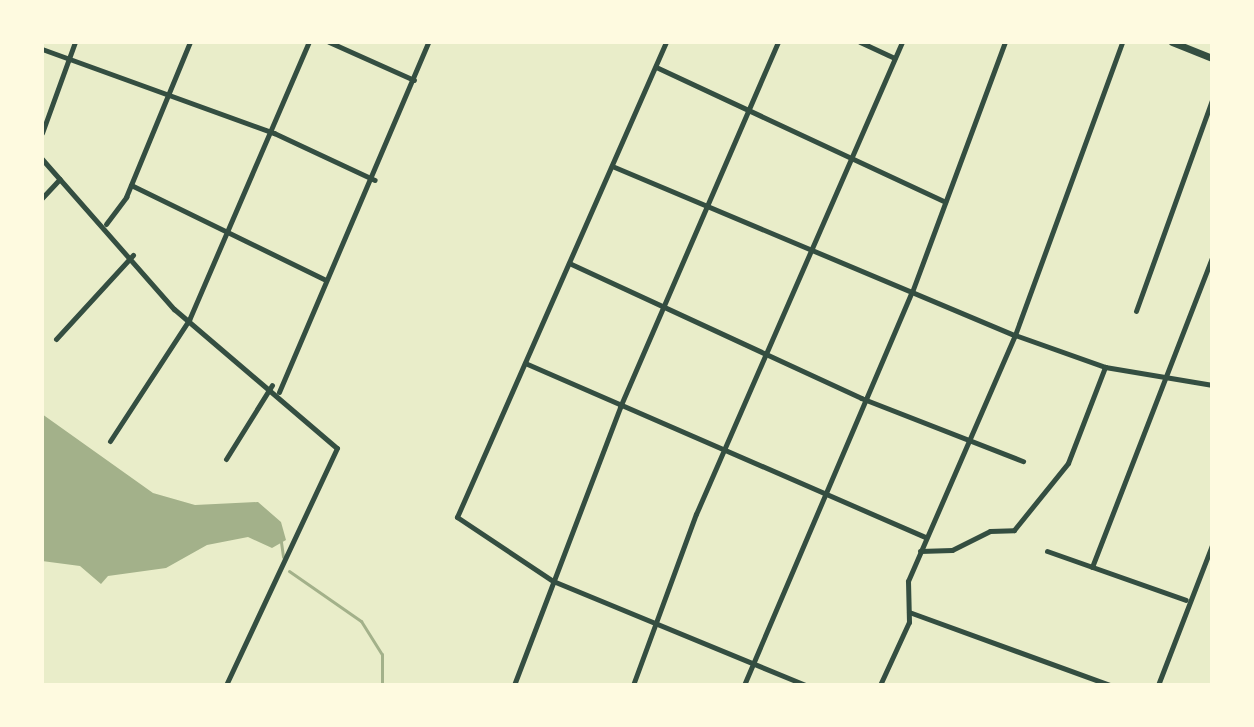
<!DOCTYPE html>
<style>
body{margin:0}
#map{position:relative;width:1254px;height:727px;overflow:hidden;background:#e9edc9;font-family:Roboto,sans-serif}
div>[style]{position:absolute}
.water>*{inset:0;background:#a3b18a}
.stream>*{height:3px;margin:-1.5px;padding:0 1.5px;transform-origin:1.5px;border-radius:1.5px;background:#a3b18a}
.minor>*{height:5px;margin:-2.5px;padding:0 2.5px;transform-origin:2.5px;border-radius:2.5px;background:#344e41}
.tertiary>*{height:7px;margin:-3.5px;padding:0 3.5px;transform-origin:3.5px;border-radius:3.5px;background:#344e41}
span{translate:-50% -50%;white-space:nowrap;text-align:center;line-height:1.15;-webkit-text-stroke:8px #fefae0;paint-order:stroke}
.frame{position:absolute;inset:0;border:44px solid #fefae0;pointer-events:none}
</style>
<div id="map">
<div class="water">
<div style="clip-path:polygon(42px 414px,153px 493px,195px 505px,258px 502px,281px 522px,286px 540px,272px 548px,248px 537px,207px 545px,166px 568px,108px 576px,101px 584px,80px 566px,42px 561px)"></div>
</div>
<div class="stream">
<div style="left:281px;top:542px;width:15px;rotate:82deg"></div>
<div style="left:289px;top:571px;width:88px;rotate:34.8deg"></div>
<div style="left:361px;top:621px;width:39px;rotate:58deg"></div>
<div style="left:382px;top:654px;width:31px;rotate:90deg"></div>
</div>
<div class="minor">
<div style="left:329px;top:42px;width:93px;rotate:24.1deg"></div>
<div style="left:666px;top:42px;width:519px;rotate:113.75deg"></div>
<div style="left:457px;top:517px;width:115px;rotate:33.7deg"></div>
<div style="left:553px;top:581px;width:273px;rotate:22.4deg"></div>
<div style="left:860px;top:42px;width:38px;rotate:25deg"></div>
<div style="left:42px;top:49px;width:247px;rotate:19.9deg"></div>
<div style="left:274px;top:133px;width:111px;rotate:25deg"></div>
<div style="left:656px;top:67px;width:319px;rotate:25deg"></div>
<div style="left:42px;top:133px;width:97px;rotate:-70.1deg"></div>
<div style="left:42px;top:159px;width:200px;rotate:48.7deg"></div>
<div style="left:174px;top:309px;width:214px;rotate:40.5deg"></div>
<div style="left:337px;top:448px;width:262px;rotate:115.1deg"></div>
<div style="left:612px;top:166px;width:437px;rotate:22.8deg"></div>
<div style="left:1015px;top:335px;width:96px;rotate:19.6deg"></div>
<div style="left:1105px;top:367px;width:109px;rotate:9.5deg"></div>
<div style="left:131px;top:185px;width:215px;rotate:26deg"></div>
<div style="left:42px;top:198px;width:26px;rotate:-47deg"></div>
<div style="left:106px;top:224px;width:34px;rotate:-53deg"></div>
<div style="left:126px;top:197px;width:168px;rotate:-67.6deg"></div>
<div style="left:569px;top:263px;width:322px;rotate:24.8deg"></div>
<div style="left:861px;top:398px;width:174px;rotate:21.3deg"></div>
<div style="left:1136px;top:311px;width:224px;rotate:-70.2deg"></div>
<div style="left:56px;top:339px;width:114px;rotate:-47.5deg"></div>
<div style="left:525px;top:363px;width:436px;rotate:23.5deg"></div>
<div style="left:279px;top:392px;width:380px;rotate:-66.9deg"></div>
<div style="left:110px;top:441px;width:145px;rotate:-56.9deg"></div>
<div style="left:189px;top:320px;width:303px;rotate:-66.7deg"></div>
<div style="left:226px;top:459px;width:87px;rotate:-58.1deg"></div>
<div style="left:920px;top:551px;width:32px;rotate:-2deg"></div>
<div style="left:952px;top:550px;width:42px;rotate:-26.6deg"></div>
<div style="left:990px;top:531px;width:24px;rotate:-2deg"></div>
<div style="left:1014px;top:530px;width:86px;rotate:-51.1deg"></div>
<div style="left:1068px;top:463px;width:103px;rotate:-68.9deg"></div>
<div style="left:1047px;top:551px;width:147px;rotate:19.4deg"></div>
<div style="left:1092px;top:567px;width:331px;rotate:-68.8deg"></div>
<div style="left:909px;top:612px;width:214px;rotate:20deg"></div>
<div style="left:514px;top:685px;width:298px;rotate:-69.1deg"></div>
<div style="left:620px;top:407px;width:398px;rotate:-66.6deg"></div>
<div style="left:633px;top:685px;width:182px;rotate:-69.8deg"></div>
<div style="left:696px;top:514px;width:515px;rotate:-66.42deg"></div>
<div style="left:744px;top:685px;width:427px;rotate:-66.9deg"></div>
<div style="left:912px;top:292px;width:267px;rotate:-69.6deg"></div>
<div style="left:880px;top:685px;width:69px;rotate:-65.3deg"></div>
<div style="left:909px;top:622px;width:41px;rotate:-91.4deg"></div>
<div style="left:908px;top:581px;width:268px;rotate:-66.5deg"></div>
<div style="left:1015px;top:335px;width:312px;rotate:-69.9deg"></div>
<div style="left:1158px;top:685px;width:150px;rotate:-68.9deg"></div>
</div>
<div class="tertiary">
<div style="left:1172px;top:42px;width:43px;rotate:21.8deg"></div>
</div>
<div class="frame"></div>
</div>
